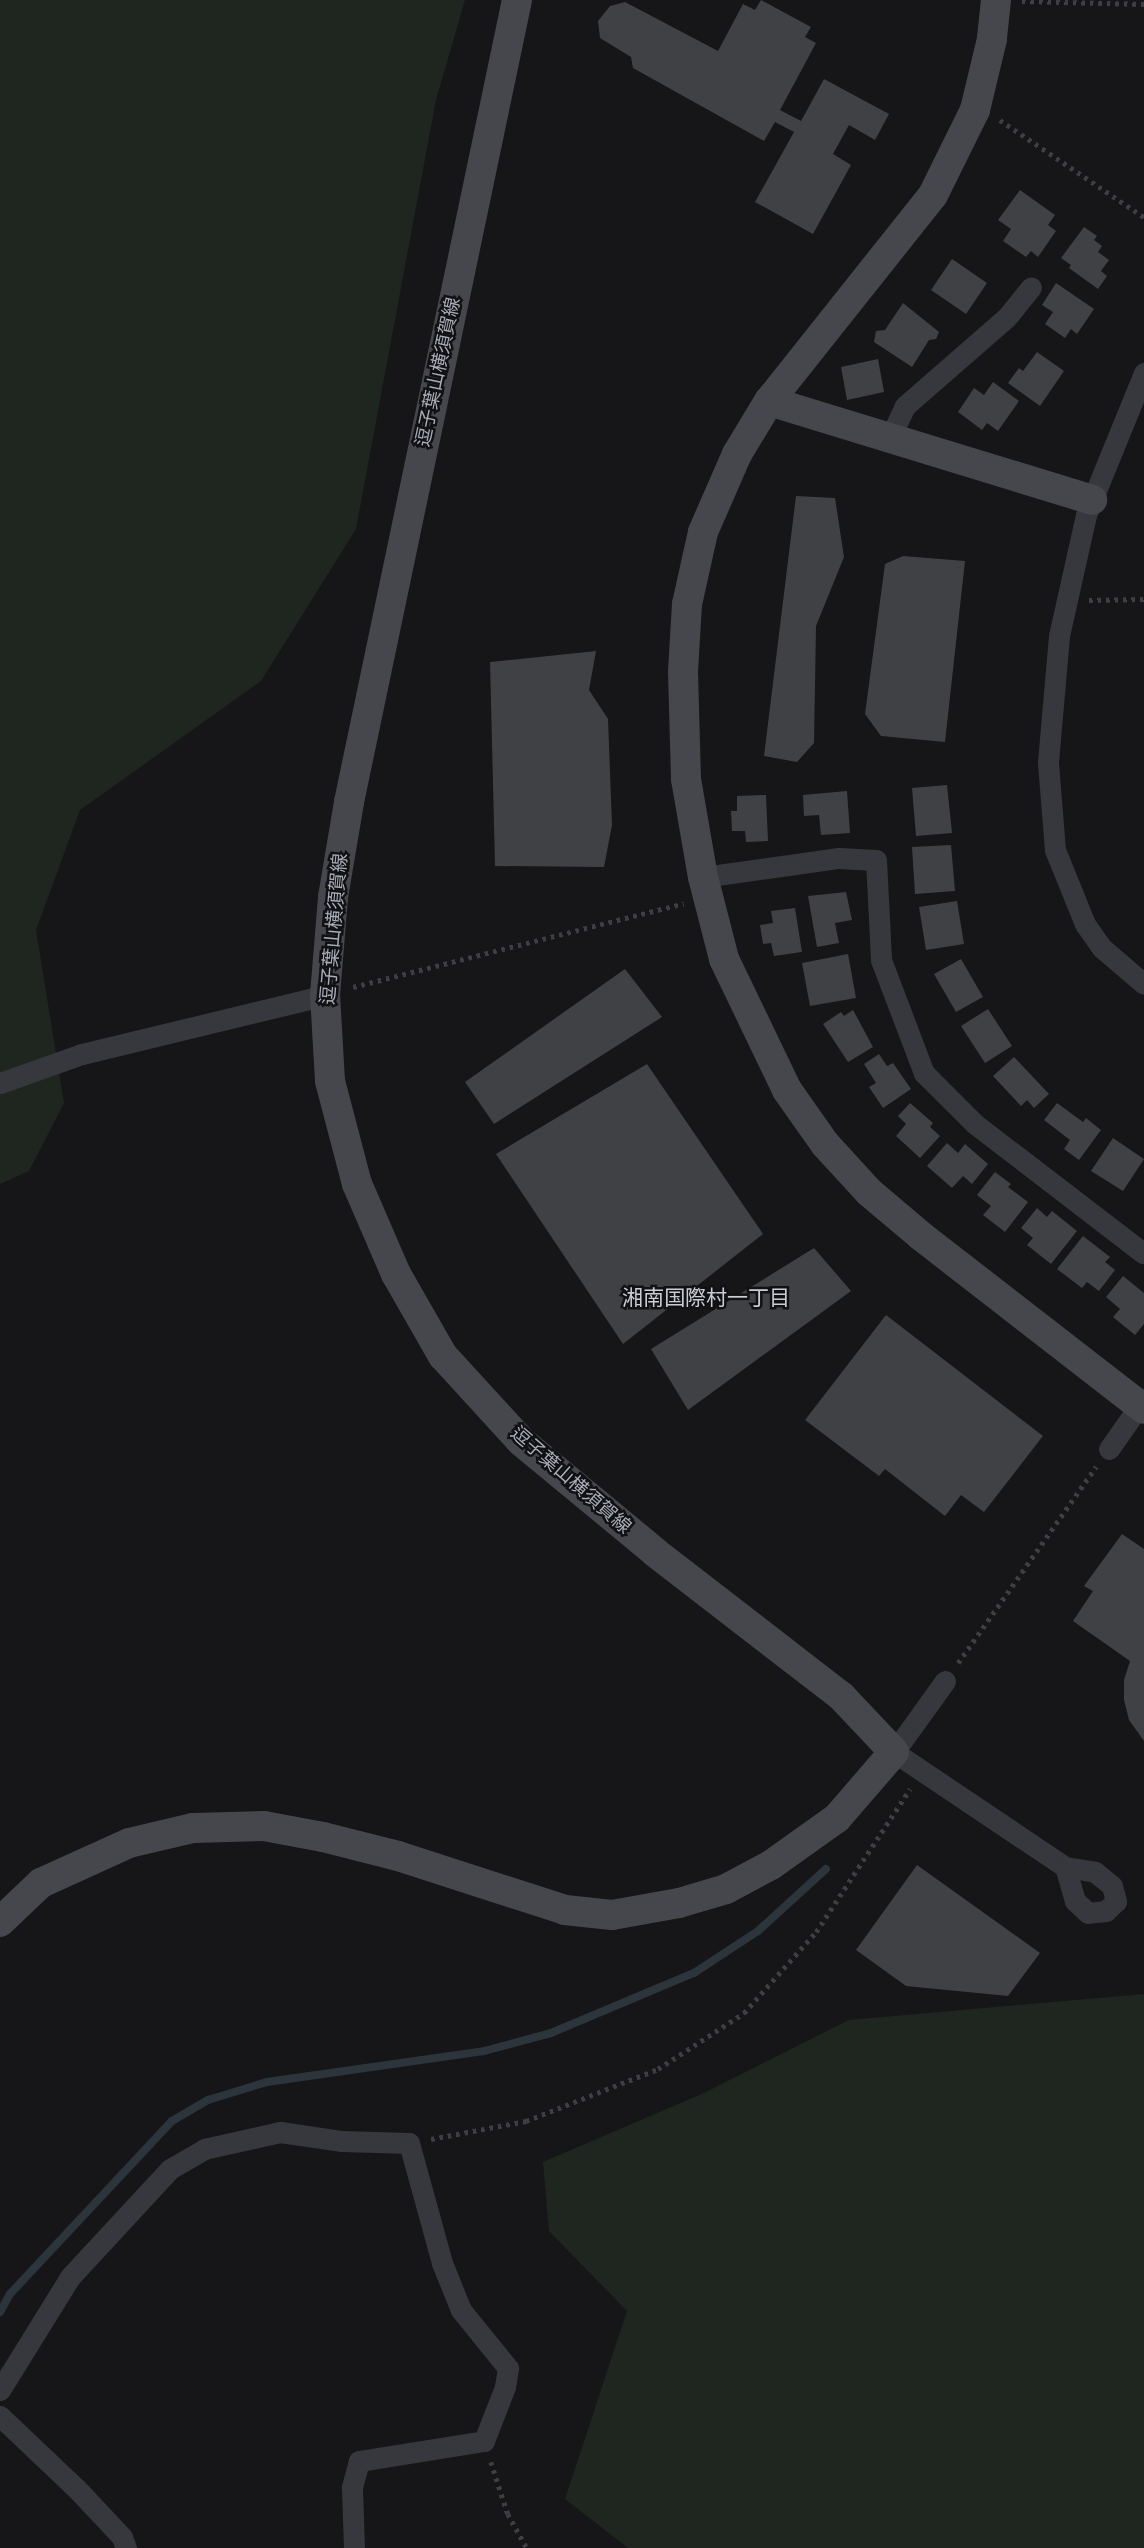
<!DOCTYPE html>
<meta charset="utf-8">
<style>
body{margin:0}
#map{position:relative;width:1144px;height:2548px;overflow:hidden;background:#161618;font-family:Manrope,"Noto Sans JP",sans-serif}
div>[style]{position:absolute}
.green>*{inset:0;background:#1e261f}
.stream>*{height:8px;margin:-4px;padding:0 4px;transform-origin:4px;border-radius:4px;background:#2c353c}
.building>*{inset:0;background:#404145}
.path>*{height:4.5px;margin-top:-2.25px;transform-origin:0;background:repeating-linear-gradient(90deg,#3d3f44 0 3.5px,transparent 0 8.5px)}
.street>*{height:21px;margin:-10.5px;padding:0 10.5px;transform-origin:10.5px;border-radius:10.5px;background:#37383d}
.secondary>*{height:30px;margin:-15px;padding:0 15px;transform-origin:15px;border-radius:15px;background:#45474d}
span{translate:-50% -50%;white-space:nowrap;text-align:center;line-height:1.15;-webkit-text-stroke:5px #111113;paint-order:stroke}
.street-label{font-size:19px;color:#a8adb8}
.neighbourhood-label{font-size:21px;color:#c9ccd4}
</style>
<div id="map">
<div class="green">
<div style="clip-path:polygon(0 0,465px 0,436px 100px,356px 529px,261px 681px,80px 810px,36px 930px,64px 1103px,29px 1171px,0 1184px)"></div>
<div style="clip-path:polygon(1144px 1994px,1144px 2548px,628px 2548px,565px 2499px,627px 2311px,549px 2231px,543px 2162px,704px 2093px,849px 2020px)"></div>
</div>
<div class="stream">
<div style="left:0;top:2312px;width:21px;rotate:-61deg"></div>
<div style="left:10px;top:2294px;width:237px;rotate:-46.9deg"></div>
<div style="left:172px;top:2121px;width:42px;rotate:-30.3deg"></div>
<div style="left:208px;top:2100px;width:62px;rotate:-17deg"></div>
<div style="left:267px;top:2082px;width:219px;rotate:-8.1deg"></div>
<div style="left:484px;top:2051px;width:69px;rotate:-15deg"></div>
<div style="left:551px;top:2033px;width:155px;rotate:-22.8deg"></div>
<div style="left:694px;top:1973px;width:77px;rotate:-33.3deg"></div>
<div style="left:758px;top:1931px;width:92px;rotate:-42.4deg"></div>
</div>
<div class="building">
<div style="clip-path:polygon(761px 0,811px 27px,805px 37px,816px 43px,780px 110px,801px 121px,824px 79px,889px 114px,875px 140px,849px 125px,833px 154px,851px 165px,813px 234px,755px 202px,794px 132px,775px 122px,764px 141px,633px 68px,631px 57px,600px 38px,598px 21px,610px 6px,625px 2px,718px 51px,743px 4px,755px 10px)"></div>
<div style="clip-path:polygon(1020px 190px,1055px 215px,1048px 225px,1056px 231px,1038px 257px,1031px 251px,1026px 257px,1003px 241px,1011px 229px,998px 220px)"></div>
<div style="clip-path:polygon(1084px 227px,1097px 236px,1094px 240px,1102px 246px,1098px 252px,1109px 260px,1101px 271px,1107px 276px,1098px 289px,1069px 268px,1071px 265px,1061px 258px)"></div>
<div style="clip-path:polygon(952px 259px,987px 283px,966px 314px,931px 290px)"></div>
<div style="clip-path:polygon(1056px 283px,1094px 309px,1077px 334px,1071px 329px,1065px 338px,1045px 324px,1053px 312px,1042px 305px)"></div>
<div style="clip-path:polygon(903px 303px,939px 332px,936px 339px,929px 340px,912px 367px,874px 342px,876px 331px,885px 330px)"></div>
<div style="clip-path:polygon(1037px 352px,1064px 371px,1040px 406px,1008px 383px,1019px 368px,1023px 371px)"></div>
<div style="clip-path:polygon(878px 359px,884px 392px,847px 400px,841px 367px)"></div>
<div style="clip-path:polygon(993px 382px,1019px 401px,998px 431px,987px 423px,982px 430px,958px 412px,974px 388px,984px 395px)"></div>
<div style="clip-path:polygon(796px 496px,835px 498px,844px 557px,816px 626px,814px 743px,797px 762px,764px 756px)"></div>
<div style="clip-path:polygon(903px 556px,965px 561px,945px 742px,881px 736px,865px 714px,885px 564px)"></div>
<div style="clip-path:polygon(596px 651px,589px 690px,608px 719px,612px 825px,604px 867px,495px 866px,490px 662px)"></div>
<div style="clip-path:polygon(947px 785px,952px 833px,916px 836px,912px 788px)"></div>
<div style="clip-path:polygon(847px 791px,850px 833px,821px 835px,819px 815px,804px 816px,803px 795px)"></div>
<div style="clip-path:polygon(766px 795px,768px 841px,746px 842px,745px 831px,732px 831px,731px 811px,737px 811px,737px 796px)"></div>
<div style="clip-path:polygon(951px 845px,955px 891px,915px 894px,912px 847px)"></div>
<div style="clip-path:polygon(846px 892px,852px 920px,835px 923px,839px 943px,817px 947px,808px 896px)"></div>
<div style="clip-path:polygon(957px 901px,964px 944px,926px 950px,919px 907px)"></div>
<div style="clip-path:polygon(795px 908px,802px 952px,774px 956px,771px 943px,763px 944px,760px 925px,773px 923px,771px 911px)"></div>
<div style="clip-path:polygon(848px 954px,856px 998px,810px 1006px,802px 963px)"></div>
<div style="clip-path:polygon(961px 959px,983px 997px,956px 1012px,934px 974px)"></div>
<div style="clip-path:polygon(625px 969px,662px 1017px,494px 1124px,465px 1082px)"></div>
<div style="clip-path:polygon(988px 1009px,1012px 1046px,985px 1063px,961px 1026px)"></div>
<div style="clip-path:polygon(853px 1010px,873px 1047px,848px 1062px,823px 1024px,841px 1012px,844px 1016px)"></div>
<div style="clip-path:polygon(879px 1054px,887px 1066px,893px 1063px,911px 1089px,883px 1108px,869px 1087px,876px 1083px,864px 1064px)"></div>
<div style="clip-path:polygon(1014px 1057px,1049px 1094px,1034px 1108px,1027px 1100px,1021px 1106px,993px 1076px)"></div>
<div style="clip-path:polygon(647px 1064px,763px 1234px,623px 1344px,496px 1154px)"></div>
<div style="clip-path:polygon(910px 1103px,933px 1123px,930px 1127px,940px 1136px,920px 1158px,896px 1136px,906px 1124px,898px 1116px)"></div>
<div style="clip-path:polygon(1057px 1103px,1083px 1122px,1086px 1118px,1101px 1130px,1079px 1160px,1064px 1149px,1070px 1140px,1044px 1120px)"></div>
<div style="clip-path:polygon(1113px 1138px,1144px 1159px,1123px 1191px,1091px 1171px)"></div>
<div style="clip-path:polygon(947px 1143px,958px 1153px,965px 1144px,988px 1164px,972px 1184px,963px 1176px,952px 1188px,927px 1166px)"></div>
<div style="clip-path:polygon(995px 1172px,1011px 1184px,1008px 1187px,1028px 1202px,1005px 1232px,983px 1215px,991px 1206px,977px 1195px)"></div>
<div style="clip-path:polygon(1037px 1208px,1047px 1217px,1052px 1211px,1077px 1231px,1051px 1264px,1027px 1245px,1033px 1238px,1021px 1228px)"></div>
<div style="clip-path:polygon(1083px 1236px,1110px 1257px,1105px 1262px,1115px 1270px,1099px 1291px,1087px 1282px,1082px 1288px,1057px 1269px)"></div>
<div style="clip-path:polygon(814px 1248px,851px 1291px,688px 1410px,651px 1349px)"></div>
<div style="clip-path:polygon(1123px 1276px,1144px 1293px,1144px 1324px,1135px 1335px,1113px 1317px,1120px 1309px,1106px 1297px)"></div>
<div style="clip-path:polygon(886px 1315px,1043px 1436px,984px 1512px,961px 1495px,945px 1516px,885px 1469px,879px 1476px,805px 1420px)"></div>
<div style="clip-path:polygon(1122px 1534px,1144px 1549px,1144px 1741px,1129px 1720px,1124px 1700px,1124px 1680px,1130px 1661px,1073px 1621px,1093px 1591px,1084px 1586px)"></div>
<div style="clip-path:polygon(917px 1865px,1040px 1953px,1008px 1996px,906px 1986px,856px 1950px)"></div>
</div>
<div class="path">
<div style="left:1022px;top:1px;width:122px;rotate:1.4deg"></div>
<div style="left:1000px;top:120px;width:174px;rotate:34deg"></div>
<div style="left:1089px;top:600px;width:55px;rotate:-1deg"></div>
<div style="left:353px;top:987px;width:341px;rotate:-14.2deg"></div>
<div style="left:958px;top:1663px;width:240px;rotate:-54.9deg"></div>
<div style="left:431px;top:2139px;width:97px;rotate:-10.7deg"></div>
<div style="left:526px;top:2121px;width:142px;rotate:-21.5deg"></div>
<div style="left:658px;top:2069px;width:103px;rotate:-33.1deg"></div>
<div style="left:744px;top:2013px;width:108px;rotate:-48.4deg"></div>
<div style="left:816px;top:1932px;width:171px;rotate:-56.7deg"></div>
<div style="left:491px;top:2462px;width:55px;rotate:71.9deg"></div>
<div style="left:508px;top:2514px;width:39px;rotate:61deg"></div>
</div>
<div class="street">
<div style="left:1144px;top:373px;width:153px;rotate:112.2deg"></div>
<div style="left:1086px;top:515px;width:124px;rotate:102.6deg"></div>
<div style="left:1059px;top:636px;width:127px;rotate:95deg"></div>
<div style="left:1048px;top:763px;width:87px;rotate:85.4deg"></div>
<div style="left:1055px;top:850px;width:80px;rotate:67.9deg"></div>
<div style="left:1085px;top:924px;width:29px;rotate:55deg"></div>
<div style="left:1102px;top:948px;width:55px;rotate:40.6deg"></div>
<div style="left:890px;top:438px;width:35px;rotate:-65deg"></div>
<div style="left:905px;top:406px;width:135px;rotate:-41.1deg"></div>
<div style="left:1007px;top:317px;width:38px;rotate:-51deg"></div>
<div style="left:703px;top:877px;width:137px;rotate:-8deg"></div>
<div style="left:839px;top:858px;width:37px;rotate:3deg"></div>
<div style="left:876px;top:860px;width:100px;rotate:87.1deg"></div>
<div style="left:881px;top:960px;width:121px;rotate:69.2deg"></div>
<div style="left:924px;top:1073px;width:72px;rotate:45deg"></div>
<div style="left:975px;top:1124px;width:212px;rotate:37.5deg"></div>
<div style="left:0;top:1083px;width:87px;rotate:-19.5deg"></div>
<div style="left:82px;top:1054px;width:250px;rotate:-13.6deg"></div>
<div style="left:1109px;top:1449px;width:61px;rotate:-55deg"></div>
<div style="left:945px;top:1681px;width:87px;rotate:125.7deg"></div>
<div style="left:894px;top:1752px;width:206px;rotate:33.9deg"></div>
<div style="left:1065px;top:1867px;width:30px;rotate:9deg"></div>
<div style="left:1095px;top:1872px;width:22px;rotate:39deg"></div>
<div style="left:1112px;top:1886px;width:16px;rotate:75deg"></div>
<div style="left:1116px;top:1901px;width:14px;rotate:135deg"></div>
<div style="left:1106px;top:1911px;width:18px;rotate:174deg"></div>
<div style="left:1088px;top:1913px;width:18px;rotate:-137deg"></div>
<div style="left:1075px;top:1901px;width:35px;rotate:-106deg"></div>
<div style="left:0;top:2390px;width:133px;rotate:-58.2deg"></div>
<div style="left:70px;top:2277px;width:147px;rotate:-47.2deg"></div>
<div style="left:170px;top:2169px;width:39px;rotate:-30deg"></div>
<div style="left:204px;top:2149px;width:78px;rotate:-12.6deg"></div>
<div style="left:280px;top:2132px;width:63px;rotate:8.3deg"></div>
<div style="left:342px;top:2141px;width:67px;rotate:1.7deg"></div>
<div style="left:409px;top:2143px;width:124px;rotate:74.6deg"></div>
<div style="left:442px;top:2263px;width:51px;rotate:68deg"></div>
<div style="left:461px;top:2310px;width:75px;rotate:51deg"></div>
<div style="left:508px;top:2368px;width:19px;rotate:99deg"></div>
<div style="left:505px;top:2387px;width:58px;rotate:111.3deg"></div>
<div style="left:484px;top:2441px;width:127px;rotate:170.9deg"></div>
<div style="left:359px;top:2461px;width:28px;rotate:105deg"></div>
<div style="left:352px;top:2488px;width:60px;rotate:88.1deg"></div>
<div style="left:0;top:2416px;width:105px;rotate:43.5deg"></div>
<div style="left:76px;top:2488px;width:67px;rotate:46.8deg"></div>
<div style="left:122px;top:2537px;width:12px;rotate:70deg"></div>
</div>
<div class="secondary">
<div style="left:996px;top:0;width:39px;rotate:96deg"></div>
<div style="left:992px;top:39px;width:73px;rotate:103.5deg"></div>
<div style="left:975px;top:110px;width:95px;rotate:116.3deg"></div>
<div style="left:933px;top:195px;width:263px;rotate:128.5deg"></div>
<div style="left:769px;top:401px;width:62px;rotate:121.1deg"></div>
<div style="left:737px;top:454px;width:85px;rotate:113.6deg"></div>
<div style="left:703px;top:532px;width:74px;rotate:102.5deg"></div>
<div style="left:687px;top:604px;width:68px;rotate:93.4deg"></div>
<div style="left:683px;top:672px;width:107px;rotate:88.4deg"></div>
<div style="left:686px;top:779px;width:99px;rotate:80.2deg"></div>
<div style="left:703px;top:877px;width:85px;rotate:75.6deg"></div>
<div style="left:724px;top:959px;width:145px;rotate:64.3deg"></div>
<div style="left:787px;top:1090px;width:66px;rotate:54.9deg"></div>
<div style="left:825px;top:1144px;width:65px;rotate:47.5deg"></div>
<div style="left:869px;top:1192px;width:68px;rotate:40.2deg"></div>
<div style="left:921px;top:1236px;width:282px;rotate:37.8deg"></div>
<div style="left:769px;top:401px;width:338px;rotate:17deg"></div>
<div style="left:0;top:1922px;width:57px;rotate:-43.6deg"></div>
<div style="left:41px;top:1883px;width:97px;rotate:-24.4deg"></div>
<div style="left:129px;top:1843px;width:66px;rotate:-13.2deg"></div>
<div style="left:193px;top:1828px;width:71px;rotate:-1.6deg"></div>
<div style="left:264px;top:1826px;width:60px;rotate:10.6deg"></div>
<div style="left:323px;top:1837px;width:77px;rotate:14.2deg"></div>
<div style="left:398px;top:1856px;width:176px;rotate:17.9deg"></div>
<div style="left:565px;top:1910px;width:47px;rotate:6.1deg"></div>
<div style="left:612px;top:1915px;width:68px;rotate:-10.2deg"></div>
<div style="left:679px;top:1903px;width:49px;rotate:-16.6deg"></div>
<div style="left:726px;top:1889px;width:51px;rotate:-28.1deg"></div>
<div style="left:771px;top:1865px;width:81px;rotate:-35.5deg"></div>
<div style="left:837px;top:1818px;width:87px;rotate:-49.2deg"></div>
<div style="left:894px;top:1752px;width:77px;rotate:-133.4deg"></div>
<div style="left:841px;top:1696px;width:235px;rotate:-142.3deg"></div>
<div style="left:655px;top:1552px;width:174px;rotate:-140.4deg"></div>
<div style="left:521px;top:1441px;width:115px;rotate:-132.5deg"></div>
<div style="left:443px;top:1356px;width:95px;rotate:-119.8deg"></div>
<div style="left:396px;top:1274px;width:98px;rotate:-113.4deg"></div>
<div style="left:357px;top:1184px;width:106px;rotate:-104.7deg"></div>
<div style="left:330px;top:1081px;width:86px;rotate:-93.3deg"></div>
<div style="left:325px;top:995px;width:98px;rotate:-85.3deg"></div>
<div style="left:333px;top:897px;width:96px;rotate:-80.4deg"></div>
<div style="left:349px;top:802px;width:819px;rotate:-78.17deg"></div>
</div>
<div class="street-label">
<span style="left:438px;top:372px;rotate:-78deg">逗子葉山横須賀線</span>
<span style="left:334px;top:929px;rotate:-85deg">逗子葉山横須賀線</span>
<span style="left:571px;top:1480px;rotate:41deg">逗子葉山横須賀線</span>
</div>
<div class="neighbourhood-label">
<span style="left:706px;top:1297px">湘南国際村一丁目</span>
</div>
</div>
